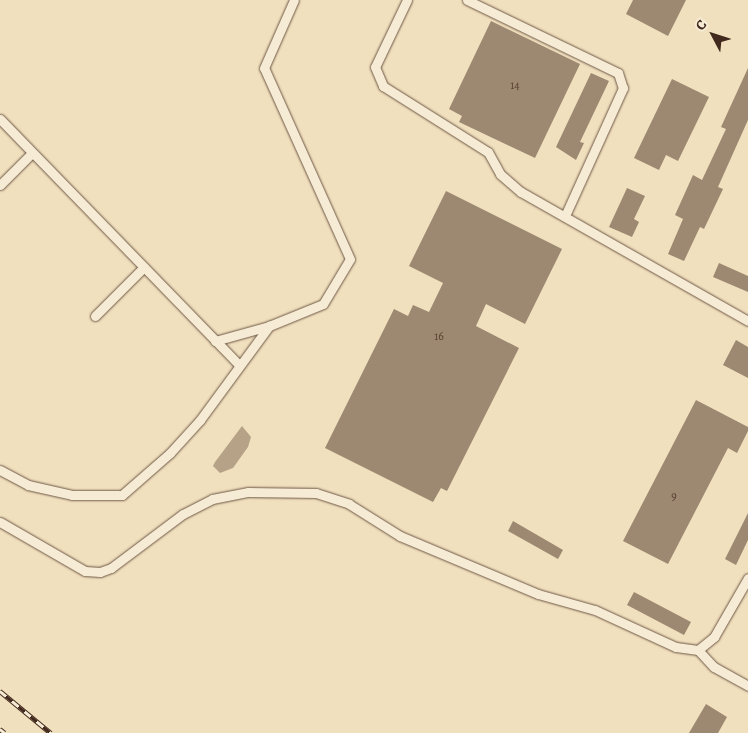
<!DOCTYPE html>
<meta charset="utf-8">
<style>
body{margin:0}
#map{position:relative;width:748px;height:733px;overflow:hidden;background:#f1e0be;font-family:Alegreya,serif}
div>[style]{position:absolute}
.water>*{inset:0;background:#b6a287}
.building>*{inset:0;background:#9d8871}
.roads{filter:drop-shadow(0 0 1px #6e5745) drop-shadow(0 0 1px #6e5745)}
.minor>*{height:9px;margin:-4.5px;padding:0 4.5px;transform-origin:4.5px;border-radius:4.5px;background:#f6ebd5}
.rail>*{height:4.5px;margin-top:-2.25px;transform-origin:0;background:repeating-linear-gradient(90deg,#f6ebd5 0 8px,#42291d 0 16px);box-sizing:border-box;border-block:1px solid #42291d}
span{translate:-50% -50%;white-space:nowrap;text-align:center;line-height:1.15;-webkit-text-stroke:4px #f6ebd5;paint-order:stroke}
.number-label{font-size:12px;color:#594132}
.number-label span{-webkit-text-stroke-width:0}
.north{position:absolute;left:688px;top:10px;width:50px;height:50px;-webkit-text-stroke:4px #f6ebd5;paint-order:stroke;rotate:310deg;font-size:14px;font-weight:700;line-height:20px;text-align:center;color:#42291d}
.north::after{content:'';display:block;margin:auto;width:18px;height:22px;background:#42291d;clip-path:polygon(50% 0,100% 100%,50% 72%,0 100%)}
</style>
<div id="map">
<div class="water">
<div style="clip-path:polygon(242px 426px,251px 437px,248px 447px,233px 468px,220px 473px,213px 466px,215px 462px)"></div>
</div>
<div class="building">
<div style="clip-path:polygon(633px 0,686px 0,668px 36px,626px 14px)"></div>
<div style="clip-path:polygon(491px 21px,580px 64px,535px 158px,459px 122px,462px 116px,449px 109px)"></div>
<div style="clip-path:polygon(748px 68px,748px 120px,718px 187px,723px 189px,704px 229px,700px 227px,684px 261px,668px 254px,683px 219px,675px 215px,693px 175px,702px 180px,726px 129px,721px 127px)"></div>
<div style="clip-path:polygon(591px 73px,609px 81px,580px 142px,584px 143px,576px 160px,556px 147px)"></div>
<div style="clip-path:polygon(672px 79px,709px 97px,678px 161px,666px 155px,659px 170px,634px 158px)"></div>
<div style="clip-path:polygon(627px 188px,645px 196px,634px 219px,639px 222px,632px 237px,609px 227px)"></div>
<div style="clip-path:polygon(446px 191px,562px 249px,525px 324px,486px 304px,476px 326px,519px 348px,447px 491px,441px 488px,433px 502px,325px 448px,394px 309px,408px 316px,413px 305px,429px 312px,443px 283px,409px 266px)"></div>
<div style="clip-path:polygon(719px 263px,748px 276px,748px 292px,713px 277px)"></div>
<div style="clip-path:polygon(736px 340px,748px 347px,748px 378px,723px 365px)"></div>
<div style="clip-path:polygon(696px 400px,748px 427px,748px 431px,737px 453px,728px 448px,668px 564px,623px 541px)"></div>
<div style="clip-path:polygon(748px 513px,748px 540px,736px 565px,725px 559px)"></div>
<div style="clip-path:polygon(513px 521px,563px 550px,558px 559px,508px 531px)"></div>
<div style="clip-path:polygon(634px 592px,691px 622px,684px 635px,627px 605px)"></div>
<div style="clip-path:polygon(706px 704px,727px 717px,718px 733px,689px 733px)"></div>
</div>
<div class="roads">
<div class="minor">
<div style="left:407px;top:0;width:74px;rotate:115.5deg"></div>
<div style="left:375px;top:67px;width:21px;rotate:67deg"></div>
<div style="left:383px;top:86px;width:124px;rotate:32.2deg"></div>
<div style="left:488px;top:152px;width:25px;rotate:61deg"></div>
<div style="left:500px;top:174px;width:28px;rotate:41deg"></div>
<div style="left:521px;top:192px;width:261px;rotate:29.6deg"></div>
<div style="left:467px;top:0;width:168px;rotate:25.8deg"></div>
<div style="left:618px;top:73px;width:16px;rotate:72deg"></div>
<div style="left:623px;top:88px;width:141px;rotate:114.4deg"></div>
<div style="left:0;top:119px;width:343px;rotate:45.8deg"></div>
<div style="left:0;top:185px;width:45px;rotate:-45deg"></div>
<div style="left:95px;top:316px;width:69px;rotate:-45deg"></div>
<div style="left:215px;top:341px;width:56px;rotate:-15.5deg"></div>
<div style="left:269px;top:326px;width:58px;rotate:-22.2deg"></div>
<div style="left:323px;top:304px;width:52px;rotate:-59deg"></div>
<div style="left:350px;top:259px;width:209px;rotate:-114.2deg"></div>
<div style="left:264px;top:68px;width:74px;rotate:-66.2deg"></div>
<div style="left:0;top:470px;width:32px;rotate:28deg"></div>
<div style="left:28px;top:485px;width:45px;rotate:12.8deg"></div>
<div style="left:72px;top:495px;width:50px"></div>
<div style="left:122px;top:495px;width:64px;rotate:-41.2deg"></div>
<div style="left:170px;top:453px;width:45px;rotate:-47.7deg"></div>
<div style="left:200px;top:420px;width:117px;rotate:-53.7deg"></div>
<div style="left:0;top:522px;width:98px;rotate:30deg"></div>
<div style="left:85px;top:571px;width:15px;rotate:4deg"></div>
<div style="left:100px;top:572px;width:12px;rotate:-20deg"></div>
<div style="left:111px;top:568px;width:90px;rotate:-36.9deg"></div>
<div style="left:183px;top:514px;width:33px;rotate:-27deg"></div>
<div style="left:212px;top:499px;width:37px;rotate:-11deg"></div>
<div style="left:248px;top:492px;width:68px;rotate:0.8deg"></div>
<div style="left:316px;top:493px;width:35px;rotate:18deg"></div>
<div style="left:349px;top:504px;width:60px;rotate:32.1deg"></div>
<div style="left:400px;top:536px;width:150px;rotate:22.8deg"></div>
<div style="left:538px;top:594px;width:59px;rotate:15.7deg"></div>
<div style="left:595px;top:610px;width:89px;rotate:24.6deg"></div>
<div style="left:676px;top:647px;width:22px;rotate:8deg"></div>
<div style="left:698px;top:650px;width:23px;rotate:47deg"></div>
<div style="left:714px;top:667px;width:39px;rotate:29deg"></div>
<div style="left:698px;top:650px;width:21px;rotate:-39deg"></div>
<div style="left:714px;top:637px;width:68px;rotate:-60deg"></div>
</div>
</div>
<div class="rail">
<div style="left:0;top:691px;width:66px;rotate:39.5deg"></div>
<div style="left:0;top:729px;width:6px;rotate:39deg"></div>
</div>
<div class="number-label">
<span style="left:515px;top:86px">14</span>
<span style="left:439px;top:337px">16</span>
<span style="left:674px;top:497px">9</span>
</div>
<div class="north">С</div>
</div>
